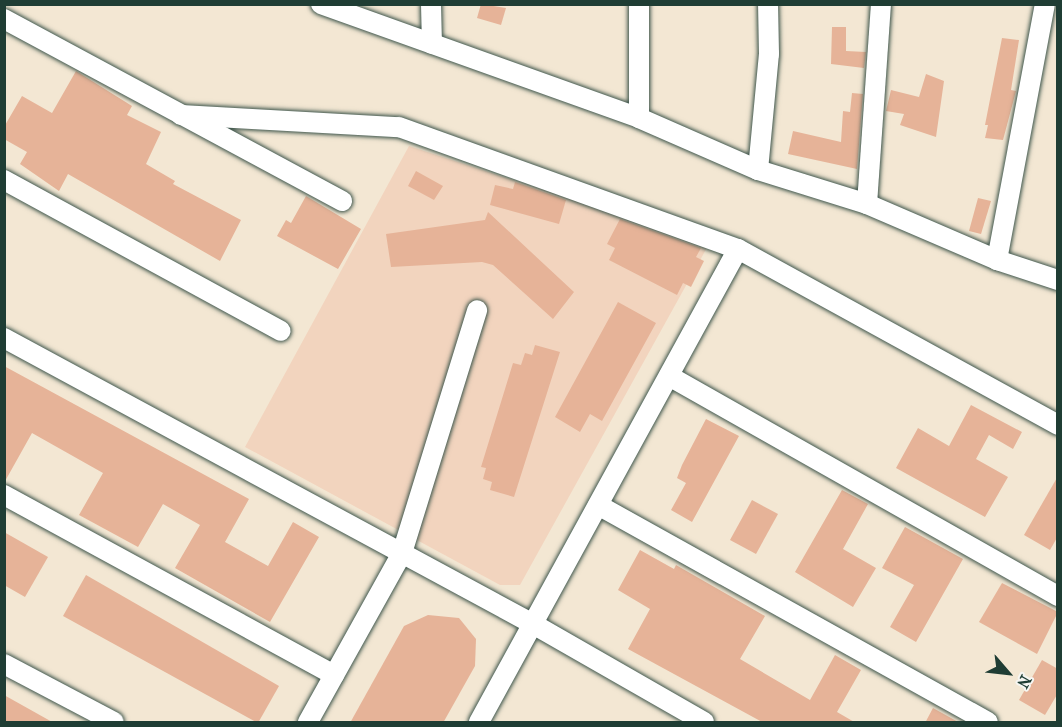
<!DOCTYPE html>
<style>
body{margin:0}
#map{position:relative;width:1062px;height:727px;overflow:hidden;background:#f3e7d3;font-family:"IM FELL French Canon",serif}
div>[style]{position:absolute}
.built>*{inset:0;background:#f2d4be}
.building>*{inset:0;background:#e6b398}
.roads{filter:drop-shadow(0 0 2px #3f564c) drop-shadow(0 0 2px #3f564c)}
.minor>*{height:20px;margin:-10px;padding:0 10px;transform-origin:10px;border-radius:10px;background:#fff}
span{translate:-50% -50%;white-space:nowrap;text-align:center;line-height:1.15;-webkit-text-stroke:4.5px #f6f6f2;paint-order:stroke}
.frame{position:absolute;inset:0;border:6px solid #1f3d34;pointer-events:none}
.north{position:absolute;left:978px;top:643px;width:60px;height:60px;-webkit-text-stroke:4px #f6f6f2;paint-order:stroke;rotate:118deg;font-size:16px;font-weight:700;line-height:24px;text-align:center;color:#1f3d34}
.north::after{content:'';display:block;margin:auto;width:21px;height:27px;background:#1f3d34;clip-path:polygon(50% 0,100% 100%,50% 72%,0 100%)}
</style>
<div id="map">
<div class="built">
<div style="clip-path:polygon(409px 146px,709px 244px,520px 585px,500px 585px,245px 447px)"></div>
</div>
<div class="building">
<div style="clip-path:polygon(481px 4px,506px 8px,501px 25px,477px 18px)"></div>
<div style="clip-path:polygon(832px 27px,846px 27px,846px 51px,866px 52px,864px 68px,831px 64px)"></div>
<div style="clip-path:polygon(1002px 38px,1019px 40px,1011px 90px,1016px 91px,1003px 140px,985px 138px,988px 125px,985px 125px)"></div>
<div style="clip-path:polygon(76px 71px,132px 106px,127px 115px,161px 132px,146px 164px,175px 181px,173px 184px,241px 220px,220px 261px,68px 174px,59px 191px,20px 164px,27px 152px,4px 139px,4px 127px,22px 96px,52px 113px)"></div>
<div style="clip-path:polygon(926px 74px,944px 81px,936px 137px,900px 125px,904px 114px,886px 111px,891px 90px,919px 97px)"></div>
<div style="clip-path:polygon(852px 93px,863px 94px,857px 169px,788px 154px,793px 131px,841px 142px,843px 111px,850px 112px)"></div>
<div style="clip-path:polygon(416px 171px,443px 186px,434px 200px,408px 186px)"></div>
<div style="clip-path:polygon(515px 182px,566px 200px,559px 224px,490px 205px,495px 185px,513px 189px)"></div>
<div style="clip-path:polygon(306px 196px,361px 229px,338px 269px,277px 236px,286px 220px,291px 223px)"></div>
<div style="clip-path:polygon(978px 198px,991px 201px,981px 234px,969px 231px)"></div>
<div style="clip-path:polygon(488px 212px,574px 292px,553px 319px,493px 265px,482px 262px,391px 267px,386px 234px,485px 220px)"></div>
<div style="clip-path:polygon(620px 219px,701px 248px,696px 257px,704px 261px,691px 287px,683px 283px,677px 295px,609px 260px,615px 248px,607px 244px)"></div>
<div style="clip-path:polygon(618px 302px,656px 323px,602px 421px,590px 414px,580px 432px,555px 417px)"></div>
<div style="clip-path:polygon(535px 345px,560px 352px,514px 497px,490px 490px,492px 482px,483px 479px,486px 468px,481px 467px,513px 363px,521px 365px,525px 353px,532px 355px)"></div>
<div style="clip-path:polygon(4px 366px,249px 499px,225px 542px,268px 566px,293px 522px,319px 537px,270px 622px,175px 568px,200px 525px,163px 504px,138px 547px,79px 515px,103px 473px,32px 433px,4px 483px)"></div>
<div style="clip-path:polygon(971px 405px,1022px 432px,1013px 449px,989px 435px,976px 459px,1008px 477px,985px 517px,896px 468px,918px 428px,949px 446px)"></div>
<div style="clip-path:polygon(706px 419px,739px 436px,692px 522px,671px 510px,686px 483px,677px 478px,682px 465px)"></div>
<div style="clip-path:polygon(1058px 476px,1058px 536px,1050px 550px,1024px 535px)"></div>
<div style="clip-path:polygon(842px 490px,868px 504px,843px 549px,876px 568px,853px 607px,795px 572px)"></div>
<div style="clip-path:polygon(752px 500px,778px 514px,756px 554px,730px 540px)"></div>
<div style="clip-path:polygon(905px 527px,963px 559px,916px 642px,890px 627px,914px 585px,882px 568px)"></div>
<div style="clip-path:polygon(4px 532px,48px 557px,25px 597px,4px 585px)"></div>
<div style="clip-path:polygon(640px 550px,674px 569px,676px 565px,765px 616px,740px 659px,810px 700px,835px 655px,861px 670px,837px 712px,856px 723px,764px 723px,628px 649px,650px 609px,618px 590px)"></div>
<div style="clip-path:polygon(86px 575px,279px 686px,258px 723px,63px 616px)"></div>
<div style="clip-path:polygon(1002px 583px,1058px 612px,1037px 654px,979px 622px)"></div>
<div style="clip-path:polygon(428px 615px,459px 618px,476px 639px,475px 666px,443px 723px,350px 723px,404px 626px)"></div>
<div style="clip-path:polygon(1042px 660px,1058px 669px,1058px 693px,1045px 715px,1019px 700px)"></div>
<div style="clip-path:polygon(4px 695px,54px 723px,4px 723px)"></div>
<div style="clip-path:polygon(933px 708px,960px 723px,925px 723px)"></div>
</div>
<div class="roads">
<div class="minor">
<div style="left:321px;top:4px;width:338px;rotate:19.7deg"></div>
<div style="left:639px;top:118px;width:130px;rotate:23.6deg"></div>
<div style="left:758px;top:170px;width:114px;rotate:17.3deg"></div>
<div style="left:867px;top:204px;width:142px;rotate:23.3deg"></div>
<div style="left:997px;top:260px;width:64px;rotate:18.2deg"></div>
<div style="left:431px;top:4px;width:40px;rotate:88.6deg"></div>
<div style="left:4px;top:19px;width:384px;rotate:28.3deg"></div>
<div style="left:181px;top:115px;width:218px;rotate:3.2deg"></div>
<div style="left:399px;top:127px;width:360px;rotate:19.8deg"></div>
<div style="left:738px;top:249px;width:365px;rotate:28.8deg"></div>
<div style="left:639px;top:118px;width:114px;rotate:-90deg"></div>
<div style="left:758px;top:170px;width:117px;rotate:-84.6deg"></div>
<div style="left:769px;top:54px;width:50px;rotate:-91.1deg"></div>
<div style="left:4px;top:180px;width:315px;rotate:28.6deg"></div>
<div style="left:867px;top:204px;width:200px;rotate:-86deg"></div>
<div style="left:997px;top:260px;width:260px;rotate:-79.4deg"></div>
<div style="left:4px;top:338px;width:601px;rotate:28.4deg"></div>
<div style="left:533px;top:624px;width:197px;rotate:29.8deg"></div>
<div style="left:669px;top:376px;width:447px;rotate:29.5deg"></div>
<div style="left:4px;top:495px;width:376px;rotate:28.6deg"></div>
<div style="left:598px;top:505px;width:446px;rotate:29.1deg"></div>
<div style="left:4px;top:664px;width:124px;rotate:27.8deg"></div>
<div style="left:308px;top:722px;width:193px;rotate:-60.9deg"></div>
<div style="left:402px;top:553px;width:254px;rotate:-72.8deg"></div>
<div style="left:479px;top:722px;width:539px;rotate:-61.3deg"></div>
</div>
</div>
<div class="frame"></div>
<div class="north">N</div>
</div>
